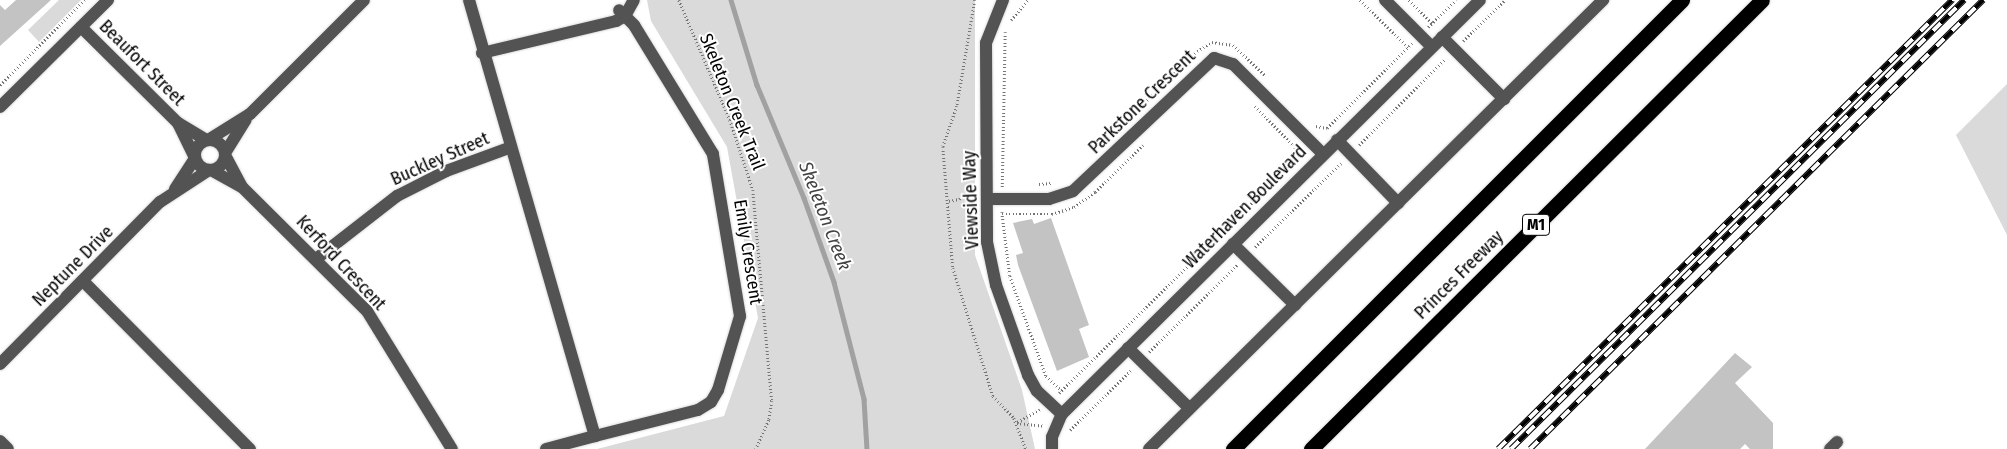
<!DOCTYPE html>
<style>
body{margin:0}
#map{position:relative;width:2007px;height:449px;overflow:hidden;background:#fff;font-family:"Fira Sans Condensed",sans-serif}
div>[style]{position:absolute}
.green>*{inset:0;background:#dadada}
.stream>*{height:4.5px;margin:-2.25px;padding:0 2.25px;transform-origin:2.25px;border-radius:2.25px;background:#a1a1a1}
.building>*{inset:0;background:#c3c3c3}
.path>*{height:2.5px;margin-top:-1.25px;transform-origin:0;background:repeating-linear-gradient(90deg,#757575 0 1px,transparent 0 3.5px)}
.roads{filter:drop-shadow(0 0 1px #dbdbdb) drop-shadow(0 0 1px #dbdbdb)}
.minor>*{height:12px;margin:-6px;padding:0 6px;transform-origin:6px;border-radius:6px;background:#535353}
.minor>.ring{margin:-6px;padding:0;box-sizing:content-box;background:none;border:12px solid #535353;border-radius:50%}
.highway>*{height:15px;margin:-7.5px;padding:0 7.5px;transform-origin:7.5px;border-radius:7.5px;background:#000}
.rail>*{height:5.5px;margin-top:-2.75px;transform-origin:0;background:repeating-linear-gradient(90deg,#fff 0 11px,#000 0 22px);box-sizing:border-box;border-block:1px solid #000}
span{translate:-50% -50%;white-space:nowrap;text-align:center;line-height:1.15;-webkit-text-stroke:4px #fff;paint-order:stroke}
.shield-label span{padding:1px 4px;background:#fff;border:1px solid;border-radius:4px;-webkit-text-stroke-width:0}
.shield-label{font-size:16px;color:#000;font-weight:700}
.street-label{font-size:18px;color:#000}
.water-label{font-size:19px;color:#424242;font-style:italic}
</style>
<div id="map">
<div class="green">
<div style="clip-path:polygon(59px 0,81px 0,39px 42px,28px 30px)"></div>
<div style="clip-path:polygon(647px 0,975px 0,975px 255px,1022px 390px,1035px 449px,597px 449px,724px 416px,758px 318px,727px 147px,651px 21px)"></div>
<div style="clip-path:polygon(2007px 84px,2007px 235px,1956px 135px)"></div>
</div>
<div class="stream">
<div style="left:731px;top:0;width:89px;rotate:73deg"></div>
<div style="left:757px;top:85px;width:122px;rotate:67.4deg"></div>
<div style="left:804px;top:198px;width:89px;rotate:70.3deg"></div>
<div style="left:834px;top:282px;width:121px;rotate:75.6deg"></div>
<div style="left:864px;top:399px;width:50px;rotate:86.6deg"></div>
</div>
<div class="building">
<div style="clip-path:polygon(16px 0,51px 0,0 46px,0 5px,5px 10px)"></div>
<div style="clip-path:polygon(1051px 218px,1089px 325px,1079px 329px,1089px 357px,1057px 371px,1018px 265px,1016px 255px,1023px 253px,1013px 223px,1032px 219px,1034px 224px)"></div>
<div style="clip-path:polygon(1735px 353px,1752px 367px,1735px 383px,1773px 423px,1773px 449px,1750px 449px,1745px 444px,1740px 449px,1645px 449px)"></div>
</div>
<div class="path">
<div style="left:679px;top:0;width:130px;rotate:67deg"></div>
<div style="left:730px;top:120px;width:74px;rotate:71.8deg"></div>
<div style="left:753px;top:190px;width:212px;rotate:84.9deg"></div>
<div style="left:772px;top:401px;width:19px;rotate:99deg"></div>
<div style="left:769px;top:420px;width:32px;rotate:114deg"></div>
<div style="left:975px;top:0;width:108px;rotate:99.6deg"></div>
<div style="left:957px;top:106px;width:43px;rotate:108.9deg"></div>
<div style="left:943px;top:147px;width:121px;rotate:85.3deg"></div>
<div style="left:953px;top:268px;width:134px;rotate:72.6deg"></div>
<div style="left:993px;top:396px;width:30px;rotate:46deg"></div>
<div style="left:1014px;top:418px;width:33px;rotate:69deg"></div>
<div style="left:1360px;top:0;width:69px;rotate:44.4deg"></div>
<div style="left:1409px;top:0;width:33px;rotate:45deg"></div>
<div style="left:1011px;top:20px;width:26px;rotate:-50deg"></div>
<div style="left:1428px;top:27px;width:39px;rotate:-44deg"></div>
<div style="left:1463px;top:41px;width:59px;rotate:-44.3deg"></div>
<div style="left:0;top:85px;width:120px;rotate:-45.3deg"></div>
<div style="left:1255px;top:106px;width:54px;rotate:45.7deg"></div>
<div style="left:1127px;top:120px;width:98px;rotate:-44.6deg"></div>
<div style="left:1197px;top:51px;width:17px;rotate:-31deg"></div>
<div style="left:1212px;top:42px;width:21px;rotate:8deg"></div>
<div style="left:1233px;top:45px;width:44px;rotate:43.2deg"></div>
<div style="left:1316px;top:126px;width:11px;rotate:10deg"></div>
<div style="left:1327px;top:128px;width:120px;rotate:-45deg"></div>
<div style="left:1359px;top:145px;width:122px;rotate:-45deg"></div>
<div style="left:1039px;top:184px;width:12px;rotate:-5deg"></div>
<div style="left:1002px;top:187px;width:155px;rotate:-88.9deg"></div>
<div style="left:949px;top:201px;width:10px;rotate:-11deg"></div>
<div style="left:959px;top:199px;width:20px;rotate:-41deg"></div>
<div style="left:1002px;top:212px;width:64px;rotate:82.9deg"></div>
<div style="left:1010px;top:276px;width:106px;rotate:70.2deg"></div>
<div style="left:1046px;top:376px;width:21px;rotate:43deg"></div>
<div style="left:1002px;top:214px;width:50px"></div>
<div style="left:1052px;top:214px;width:23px;rotate:-18deg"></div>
<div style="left:1074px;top:207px;width:26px;rotate:-36deg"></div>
<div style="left:1095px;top:192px;width:67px;rotate:-44.4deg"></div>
<div style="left:1255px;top:247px;width:120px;rotate:-44.3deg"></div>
<div style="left:751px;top:302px;width:11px;rotate:-10deg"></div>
<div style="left:1149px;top:352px;width:124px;rotate:-44.7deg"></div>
<div style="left:1059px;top:393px;width:333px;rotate:-44.6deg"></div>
<div style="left:1296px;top:159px;width:15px;rotate:-98deg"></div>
<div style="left:1040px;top:410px;width:26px;rotate:151deg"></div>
<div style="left:1017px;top:423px;width:27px;rotate:6deg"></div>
<div style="left:1070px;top:430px;width:87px;rotate:-44.5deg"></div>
</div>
<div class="roads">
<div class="minor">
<div style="left:469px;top:0;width:454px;rotate:73.9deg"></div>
<div style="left:595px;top:436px;width:106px;rotate:-14.2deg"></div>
<div style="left:698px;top:410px;width:15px;rotate:-32deg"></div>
<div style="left:711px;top:402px;width:14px;rotate:-60deg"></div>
<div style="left:718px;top:390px;width:77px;rotate:-73.4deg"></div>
<div style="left:740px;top:316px;width:164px;rotate:-99.5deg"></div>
<div style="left:713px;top:154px;width:151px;rotate:-121.5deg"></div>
<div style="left:634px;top:25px;width:21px;rotate:-135deg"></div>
<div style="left:1003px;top:0;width:46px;rotate:111.6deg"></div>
<div style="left:986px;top:43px;width:199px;rotate:89.7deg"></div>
<div style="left:987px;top:242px;width:44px;rotate:78.2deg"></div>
<div style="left:996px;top:285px;width:96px;rotate:70.4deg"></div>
<div style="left:1028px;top:375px;width:18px;rotate:61deg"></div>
<div style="left:1037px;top:391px;width:34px;rotate:43deg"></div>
<div style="left:1385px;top:0;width:66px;rotate:45deg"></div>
<div style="left:81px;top:27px;width:136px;rotate:44.7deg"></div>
<div style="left:178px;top:123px;width:33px;rotate:31deg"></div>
<div style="left:1442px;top:37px;width:88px;rotate:45deg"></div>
<div style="left:482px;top:53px;width:138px;rotate:-13.4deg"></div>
<div style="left:616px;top:21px;width:10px;rotate:-29deg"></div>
<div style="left:625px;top:16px;width:18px;rotate:-61deg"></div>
<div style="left:0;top:107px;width:152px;rotate:-44.7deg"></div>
<div style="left:178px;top:123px;width:37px;rotate:64deg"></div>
<div class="ring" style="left:195px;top:140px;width:18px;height:18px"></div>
<div style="left:208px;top:140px;width:49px;rotate:-31.8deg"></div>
<div style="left:250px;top:114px;width:161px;rotate:-45deg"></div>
<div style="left:1337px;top:140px;width:88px;rotate:45.9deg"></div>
<div style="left:225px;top:153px;width:39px;rotate:-58deg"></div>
<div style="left:225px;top:155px;width:36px;rotate:62deg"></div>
<div style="left:211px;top:170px;width:35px;rotate:29deg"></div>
<div style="left:242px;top:187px;width:176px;rotate:44.8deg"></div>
<div style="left:367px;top:311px;width:162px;rotate:58.4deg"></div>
<div style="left:175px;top:189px;width:37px;rotate:-57deg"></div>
<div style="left:987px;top:199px;width:62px"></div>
<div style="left:1049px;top:199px;width:25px;rotate:-18deg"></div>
<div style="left:1073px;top:191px;width:194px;rotate:-43.3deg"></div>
<div style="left:1214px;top:58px;width:20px;rotate:18deg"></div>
<div style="left:1233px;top:64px;width:127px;rotate:45deg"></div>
<div style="left:1233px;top:244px;width:87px;rotate:44.5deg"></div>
<div style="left:316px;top:259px;width:103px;rotate:-37.9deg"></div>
<div style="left:397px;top:196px;width:55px;rotate:-27deg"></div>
<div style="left:446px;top:171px;width:67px;rotate:-20.1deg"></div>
<div style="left:83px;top:281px;width:237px;rotate:45.2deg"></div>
<div style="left:1128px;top:348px;width:86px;rotate:44.5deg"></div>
<div style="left:0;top:364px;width:228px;rotate:-45.4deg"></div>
<div style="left:160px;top:202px;width:59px;rotate:-33.1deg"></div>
<div style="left:0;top:441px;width:11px;rotate:45deg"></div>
<div style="left:546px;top:449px;width:51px;rotate:-14.9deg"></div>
<div style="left:1052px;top:449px;width:12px;rotate:-90deg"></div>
<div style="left:1052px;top:437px;width:25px;rotate:-67deg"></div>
<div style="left:1062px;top:414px;width:588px;rotate:-44.72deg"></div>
<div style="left:1149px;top:449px;width:639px;rotate:-44.68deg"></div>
<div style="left:1830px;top:449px;width:10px;rotate:-45deg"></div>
</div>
<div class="highway">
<div style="left:1233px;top:449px;width:635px;rotate:-45deg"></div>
<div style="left:1311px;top:449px;width:636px;rotate:-44.87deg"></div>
</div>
</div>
<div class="rail">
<div style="left:1498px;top:449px;width:639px;rotate:-44.68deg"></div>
<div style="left:1511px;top:449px;width:638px;rotate:-44.75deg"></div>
<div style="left:1530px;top:449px;width:638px;rotate:-44.75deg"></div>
</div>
<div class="shield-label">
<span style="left:1536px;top:225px">M1</span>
</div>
<div class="street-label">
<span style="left:142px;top:63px;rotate:45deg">Beaufort Street</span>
<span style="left:732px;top:102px;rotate:68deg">Skeleton Creek Trail</span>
<span style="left:1142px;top:102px;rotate:-44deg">Parkstone Crescent</span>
<span style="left:440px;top:159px;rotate:-24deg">Buckley Street</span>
<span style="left:971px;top:200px;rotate:-92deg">Viewside Way</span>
<span style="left:1245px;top:207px;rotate:-45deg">Waterhaven Boulevard</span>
<span style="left:748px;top:252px;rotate:81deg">Emily Crescent</span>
<span style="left:341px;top:263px;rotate:47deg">Kerford Crescent</span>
<span style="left:73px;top:266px;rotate:-45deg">Neptune Drive</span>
<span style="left:1459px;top:275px;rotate:-45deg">Princes Freeway</span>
</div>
<div class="water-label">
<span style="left:825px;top:216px;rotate:69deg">Skeleton Creek</span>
</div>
</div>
